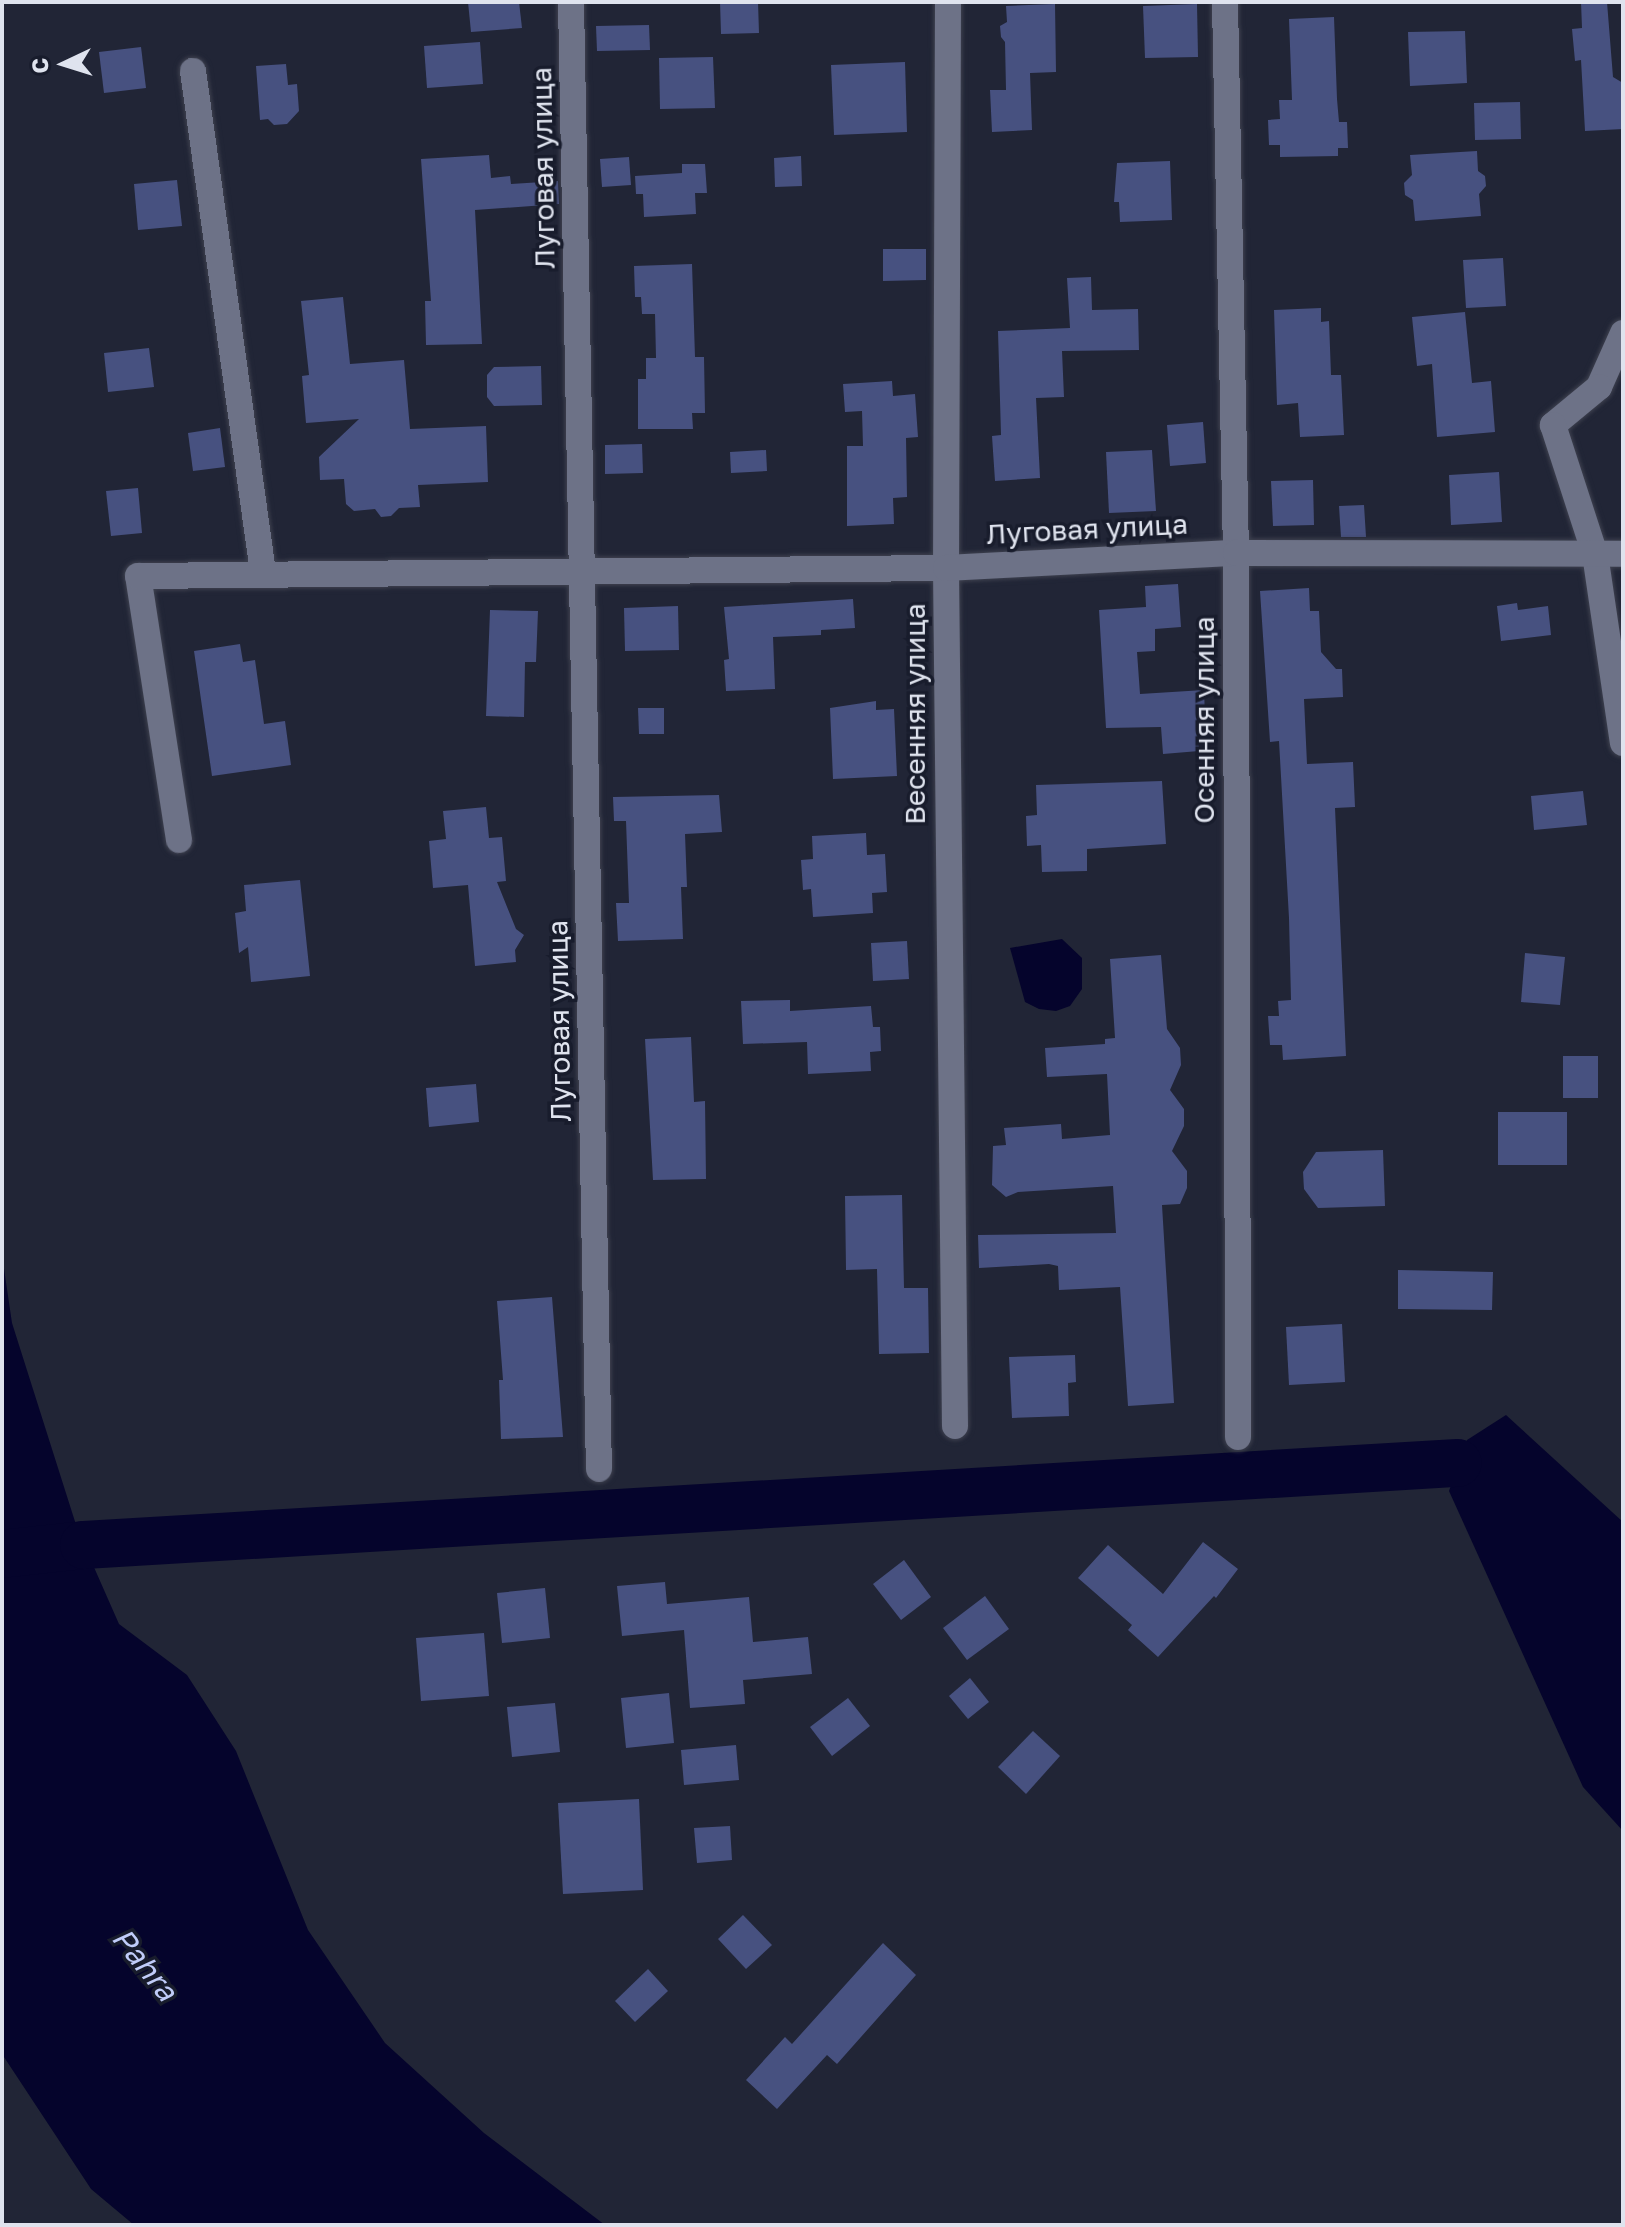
<!DOCTYPE html>
<meta charset="utf-8">
<style>
body{margin:0}
#map{position:relative;width:1625px;height:2227px;overflow:hidden;background:#212536;font-family:"Golos Text",sans-serif}
div>[style]{position:absolute}
.water>*{inset:0;background:#05042c}
.river>*{height:48px;margin:-24px;padding:0 24px;transform-origin:24px;border-radius:24px;background:#05042c}
.building>*{inset:0;background:#475180}
.roads{filter:drop-shadow(0 0 2px #3e414f) drop-shadow(0 0 2px #3e414f)}
.minor>*{height:26px;margin:-13px;padding:0 13px;transform-origin:13px;border-radius:13px;background:#6d7287}
span{translate:-50% -50%;white-space:nowrap;text-align:center;line-height:1.15;-webkit-text-stroke:7px #181c2c;paint-order:stroke}
.street-label{font-size:28px;color:#dfe3ee}
.water-label{font-size:30px;color:#c0ccf9;font-style:italic}
.frame{position:absolute;inset:0;border:4px solid #dfe3ee;pointer-events:none}
.north{position:absolute;left:24px;top:24px;width:80px;height:80px;-webkit-text-stroke:6px #181c2c;paint-order:stroke;rotate:266deg;font-size:22px;font-weight:700;line-height:32px;text-align:center;color:#dfe3ee}
.north::after{content:'';display:block;margin:auto;width:28px;height:36px;background:#dfe3ee;clip-path:polygon(50% 0,100% 100%,50% 72%,0 100%)}
</style>
<div id="map">
<div class="water">
<div style="clip-path:polygon(1062px 939px,1082px 958px,1082px 989px,1070px 1006px,1056px 1011px,1039px 1009px,1025px 1002px,1010px 948px)"></div>
<div style="clip-path:polygon(2px 1255px,12px 1323px,78px 1531px,119px 1624px,187px 1675px,236px 1751px,308px 1930px,385px 2043px,484px 2133px,605px 2225px,134px 2225px,91px 2189px,2px 2054px)"></div>
<div style="clip-path:polygon(1506px 1415px,1623px 1522px,1623px 1831px,1583px 1787px,1449px 1491px,1467px 1440px)"></div>
</div>
<div class="river">
<div style="left:2px;top:1554px;width:82px;rotate:-6.3deg"></div>
<div style="left:84px;top:1545px;width:1376px;rotate:-3.42deg"></div>
</div>
<div class="building">
<div style="clip-path:polygon(468px 2px,519px 2px,522px 28px,471px 32px)"></div>
<div style="clip-path:polygon(720px 2px,758px 2px,759px 33px,721px 34px)"></div>
<div style="clip-path:polygon(1581px 2px,1607px 2px,1613px 77px,1623px 83px,1623px 129px,1585px 131px,1581px 60px,1575px 61px,1572px 29px,1582px 28px)"></div>
<div style="clip-path:polygon(1055px 4px,1056px 72px,1030px 73px,1032px 130px,992px 132px,990px 90px,1006px 90px,1005px 42px,1001px 37px,1000px 26px,1007px 22px,1006px 6px)"></div>
<div style="clip-path:polygon(1197px 4px,1198px 57px,1145px 58px,1143px 6px)"></div>
<div style="clip-path:polygon(1334px 17px,1337px 99px,1339px 122px,1347px 122px,1348px 148px,1338px 148px,1338px 156px,1280px 157px,1280px 145px,1269px 145px,1268px 120px,1280px 119px,1279px 100px,1292px 100px,1289px 19px)"></div>
<div style="clip-path:polygon(649px 25px,650px 50px,597px 51px,596px 26px)"></div>
<div style="clip-path:polygon(1465px 31px,1467px 83px,1410px 86px,1408px 32px)"></div>
<div style="clip-path:polygon(480px 42px,483px 84px,427px 88px,424px 46px)"></div>
<div style="clip-path:polygon(141px 47px,146px 88px,104px 93px,99px 52px)"></div>
<div style="clip-path:polygon(713px 57px,715px 108px,660px 109px,659px 58px)"></div>
<div style="clip-path:polygon(905px 62px,907px 132px,834px 135px,831px 65px)"></div>
<div style="clip-path:polygon(286px 64px,288px 85px,297px 84px,299px 111px,287px 124px,274px 125px,268px 119px,260px 120px,256px 66px)"></div>
<div style="clip-path:polygon(1520px 102px,1521px 139px,1475px 140px,1474px 103px)"></div>
<div style="clip-path:polygon(1477px 151px,1478px 171px,1485px 176px,1486px 186px,1479px 194px,1481px 216px,1415px 221px,1413px 200px,1405px 195px,1404px 183px,1412px 175px,1410px 155px)"></div>
<div style="clip-path:polygon(489px 155px,491px 178px,510px 176px,511px 184px,558px 181px,559px 204px,475px 210px,482px 344px,426px 345px,425px 301px,431px 301px,421px 159px)"></div>
<div style="clip-path:polygon(801px 156px,802px 186px,775px 187px,774px 158px)"></div>
<div style="clip-path:polygon(629px 157px,631px 185px,602px 187px,600px 159px)"></div>
<div style="clip-path:polygon(1170px 161px,1172px 220px,1120px 222px,1119px 202px,1114px 202px,1117px 163px)"></div>
<div style="clip-path:polygon(682px 164px,705px 164px,707px 193px,695px 193px,696px 214px,644px 217px,643px 194px,636px 194px,635px 176px,682px 173px)"></div>
<div style="clip-path:polygon(177px 180px,182px 226px,138px 230px,134px 184px)"></div>
<div style="clip-path:polygon(883px 249px,926px 249px,926px 280px,883px 281px)"></div>
<div style="clip-path:polygon(1503px 258px,1506px 306px,1466px 308px,1463px 260px)"></div>
<div style="clip-path:polygon(692px 264px,695px 357px,704px 357px,705px 413px,692px 413px,693px 429px,638px 429px,638px 379px,646px 379px,646px 358px,656px 358px,655px 314px,642px 314px,641px 297px,635px 297px,634px 266px)"></div>
<div style="clip-path:polygon(1091px 277px,1092px 310px,1138px 309px,1139px 350px,1062px 351px,1064px 397px,1036px 398px,1040px 478px,995px 481px,992px 436px,1001px 435px,998px 331px,1070px 328px,1067px 278px)"></div>
<div style="clip-path:polygon(343px 297px,350px 364px,404px 360px,410px 429px,486px 426px,488px 482px,418px 485px,420px 507px,399px 508px,391px 516px,381px 517px,375px 509px,354px 511px,346px 504px,344px 479px,320px 480px,319px 457px,359px 419px,306px 423px,302px 376px,309px 375px,301px 301px)"></div>
<div style="clip-path:polygon(1321px 308px,1321px 322px,1329px 321px,1331px 375px,1341px 375px,1344px 435px,1300px 437px,1298px 403px,1277px 405px,1274px 310px)"></div>
<div style="clip-path:polygon(1465px 312px,1472px 383px,1491px 381px,1495px 432px,1437px 437px,1432px 364px,1417px 366px,1412px 317px)"></div>
<div style="clip-path:polygon(149px 348px,154px 387px,108px 392px,104px 353px)"></div>
<div style="clip-path:polygon(541px 366px,542px 405px,494px 406px,487px 397px,487px 375px,494px 367px)"></div>
<div style="clip-path:polygon(892px 381px,893px 396px,915px 394px,918px 437px,906px 438px,907px 497px,893px 498px,894px 524px,847px 526px,847px 446px,863px 446px,862px 411px,845px 412px,843px 384px)"></div>
<div style="clip-path:polygon(1203px 422px,1206px 463px,1170px 466px,1167px 425px)"></div>
<div style="clip-path:polygon(220px 428px,225px 467px,193px 471px,188px 433px)"></div>
<div style="clip-path:polygon(642px 444px,643px 473px,605px 474px,605px 445px)"></div>
<div style="clip-path:polygon(766px 450px,767px 471px,731px 473px,730px 452px)"></div>
<div style="clip-path:polygon(1152px 450px,1156px 511px,1109px 513px,1106px 452px)"></div>
<div style="clip-path:polygon(1499px 472px,1502px 522px,1451px 525px,1449px 475px)"></div>
<div style="clip-path:polygon(1313px 480px,1314px 525px,1273px 526px,1271px 481px)"></div>
<div style="clip-path:polygon(138px 488px,142px 533px,111px 536px,106px 491px)"></div>
<div style="clip-path:polygon(1364px 505px,1366px 537px,1341px 537px,1339px 506px)"></div>
<div style="clip-path:polygon(1178px 584px,1181px 627px,1155px 629px,1155px 651px,1137px 652px,1140px 694px,1204px 690px,1205px 716px,1197px 716px,1199px 751px,1163px 754px,1161px 727px,1106px 728px,1099px 610px,1146px 607px,1145px 586px)"></div>
<div style="clip-path:polygon(1309px 588px,1310px 611px,1319px 611px,1321px 652px,1336px 669px,1342px 669px,1343px 697px,1304px 699px,1307px 764px,1353px 762px,1355px 807px,1335px 808px,1346px 1056px,1283px 1060px,1282px 1045px,1270px 1045px,1268px 1016px,1279px 1016px,1278px 1001px,1291px 1000px,1289px 918px,1279px 741px,1270px 742px,1260px 591px)"></div>
<div style="clip-path:polygon(853px 599px,855px 628px,821px 630px,821px 635px,773px 637px,775px 689px,726px 691px,724px 660px,729px 659px,724px 607px)"></div>
<div style="clip-path:polygon(1517px 603px,1518px 610px,1548px 606px,1551px 635px,1501px 641px,1497px 606px)"></div>
<div style="clip-path:polygon(678px 606px,679px 650px,625px 651px,624px 608px)"></div>
<div style="clip-path:polygon(490px 610px,538px 611px,536px 662px,525px 662px,524px 717px,486px 716px)"></div>
<div style="clip-path:polygon(240px 644px,243px 662px,255px 660px,264px 724px,285px 721px,291px 765px,212px 776px,194px 651px)"></div>
<div style="clip-path:polygon(876px 701px,876px 710px,894px 709px,897px 776px,833px 779px,830px 708px)"></div>
<div style="clip-path:polygon(638px 708px,664px 708px,664px 734px,639px 734px)"></div>
<div style="clip-path:polygon(1162px 781px,1166px 844px,1087px 849px,1087px 871px,1042px 872px,1041px 845px,1027px 846px,1026px 816px,1037px 815px,1036px 785px)"></div>
<div style="clip-path:polygon(1583px 791px,1587px 825px,1534px 830px,1531px 796px)"></div>
<div style="clip-path:polygon(719px 795px,722px 832px,685px 834px,687px 887px,681px 887px,683px 939px,618px 941px,616px 903px,629px 903px,626px 821px,614px 821px,613px 797px)"></div>
<div style="clip-path:polygon(486px 807px,489px 838px,502px 837px,506px 881px,497px 882px,516px 929px,524px 935px,515px 950px,516px 962px,475px 966px,468px 885px,433px 888px,429px 841px,446px 839px,443px 811px)"></div>
<div style="clip-path:polygon(866px 833px,867px 855px,885px 854px,887px 892px,872px 893px,873px 913px,813px 917px,811px 889px,803px 890px,801px 860px,813px 859px,812px 836px)"></div>
<div style="clip-path:polygon(300px 880px,310px 976px,251px 982px,248px 947px,239px 953px,235px 913px,246px 911px,244px 885px)"></div>
<div style="clip-path:polygon(907px 941px,909px 979px,873px 981px,871px 943px)"></div>
<div style="clip-path:polygon(1525px 953px,1565px 957px,1560px 1005px,1521px 1002px)"></div>
<div style="clip-path:polygon(1161px 955px,1167px 1029px,1180px 1048px,1181px 1065px,1170px 1090px,1184px 1109px,1184px 1126px,1172px 1151px,1187px 1171px,1187px 1188px,1180px 1204px,1162px 1205px,1174px 1403px,1128px 1406px,1120px 1287px,1059px 1290px,1058px 1266px,1049px 1264px,979px 1268px,978px 1235px,1116px 1233px,1113px 1186px,1018px 1192px,1006px 1197px,992px 1185px,993px 1146px,1006px 1145px,1004px 1128px,1061px 1124px,1062px 1139px,1110px 1135px,1107px 1074px,1047px 1077px,1045px 1048px,1105px 1044px,1105px 1039px,1115px 1038px,1110px 959px)"></div>
<div style="clip-path:polygon(790px 1000px,790px 1011px,871px 1006px,873px 1027px,880px 1027px,881px 1051px,870px 1052px,871px 1071px,808px 1074px,807px 1042px,743px 1044px,741px 1001px)"></div>
<div style="clip-path:polygon(691px 1037px,694px 1102px,705px 1101px,706px 1179px,653px 1180px,645px 1039px)"></div>
<div style="clip-path:polygon(1563px 1056px,1598px 1056px,1598px 1098px,1563px 1098px)"></div>
<div style="clip-path:polygon(476px 1084px,479px 1122px,429px 1127px,426px 1088px)"></div>
<div style="clip-path:polygon(1498px 1112px,1567px 1112px,1567px 1165px,1498px 1165px)"></div>
<div style="clip-path:polygon(1383px 1150px,1385px 1206px,1318px 1208px,1304px 1189px,1303px 1172px,1316px 1152px)"></div>
<div style="clip-path:polygon(902px 1195px,904px 1288px,928px 1288px,929px 1353px,879px 1354px,877px 1269px,846px 1270px,845px 1196px)"></div>
<div style="clip-path:polygon(1398px 1270px,1493px 1272px,1492px 1310px,1398px 1309px)"></div>
<div style="clip-path:polygon(552px 1297px,563px 1437px,501px 1439px,499px 1380px,503px 1380px,497px 1301px)"></div>
<div style="clip-path:polygon(1342px 1324px,1345px 1382px,1289px 1385px,1286px 1327px)"></div>
<div style="clip-path:polygon(1075px 1355px,1076px 1382px,1068px 1383px,1069px 1416px,1012px 1418px,1009px 1357px)"></div>
<div style="clip-path:polygon(1203px 1542px,1238px 1569px,1216px 1598px,1214px 1596px,1158px 1657px,1128px 1630px,1132px 1625px,1078px 1578px,1108px 1545px,1163px 1594px)"></div>
<div style="clip-path:polygon(904px 1560px,931px 1597px,901px 1620px,873px 1584px)"></div>
<div style="clip-path:polygon(665px 1582px,667px 1604px,749px 1597px,753px 1642px,808px 1637px,812px 1674px,743px 1680px,745px 1704px,690px 1708px,684px 1630px,622px 1636px,617px 1586px)"></div>
<div style="clip-path:polygon(545px 1588px,550px 1638px,502px 1643px,497px 1593px)"></div>
<div style="clip-path:polygon(985px 1596px,1009px 1629px,967px 1660px,943px 1628px)"></div>
<div style="clip-path:polygon(484px 1633px,489px 1696px,421px 1701px,416px 1638px)"></div>
<div style="clip-path:polygon(970px 1678px,989px 1702px,968px 1719px,949px 1696px)"></div>
<div style="clip-path:polygon(669px 1693px,674px 1743px,626px 1748px,621px 1698px)"></div>
<div style="clip-path:polygon(848px 1698px,870px 1726px,832px 1756px,810px 1727px)"></div>
<div style="clip-path:polygon(555px 1703px,560px 1752px,512px 1757px,507px 1707px)"></div>
<div style="clip-path:polygon(1033px 1731px,1060px 1756px,1026px 1794px,998px 1767px)"></div>
<div style="clip-path:polygon(736px 1745px,739px 1780px,684px 1785px,681px 1750px)"></div>
<div style="clip-path:polygon(639px 1799px,643px 1890px,563px 1894px,558px 1803px)"></div>
<div style="clip-path:polygon(730px 1826px,732px 1860px,697px 1863px,694px 1828px)"></div>
<div style="clip-path:polygon(743px 1915px,772px 1945px,746px 1969px,718px 1939px)"></div>
<div style="clip-path:polygon(883px 1943px,916px 1975px,837px 2064px,827px 2055px,777px 2109px,746px 2080px,785px 2037px,792px 2044px)"></div>
<div style="clip-path:polygon(648px 1969px,668px 1991px,635px 2022px,615px 2001px)"></div>
</div>
<div class="roads">
<div class="minor">
<div style="left:571px;top:2px;width:1467px;rotate:88.91deg"></div>
<div style="left:948px;top:2px;width:566px;rotate:90.2deg"></div>
<div style="left:946px;top:568px;width:858px;rotate:89.4deg"></div>
<div style="left:1225px;top:2px;width:551px;rotate:88.86deg"></div>
<div style="left:1236px;top:553px;width:884px;rotate:89.87deg"></div>
<div style="left:193px;top:71px;width:506px;rotate:82.05deg"></div>
<div style="left:1623px;top:333px;width:59px;rotate:114deg"></div>
<div style="left:1599px;top:387px;width:60px;rotate:140.4deg"></div>
<div style="left:1553px;top:425px;width:136px;rotate:72deg"></div>
<div style="left:1595px;top:554px;width:191px;rotate:81.6deg"></div>
<div style="left:179px;top:840px;width:267px;rotate:-98.8deg"></div>
<div style="left:138px;top:576px;width:808px;rotate:-0.57deg"></div>
<div style="left:946px;top:568px;width:290px;rotate:-3deg"></div>
<div style="left:1236px;top:553px;width:387px;rotate:0.1deg"></div>
</div>
</div>
<div class="street-label">
<span style="left:543px;top:168px;rotate:-91deg">Луговая улица</span>
<span style="left:1087px;top:529px;rotate:-3deg">Луговая улица</span>
<span style="left:915px;top:714px;rotate:-90deg">Весенняя улица</span>
<span style="left:1204px;top:720px;rotate:-90deg">Осенняя улица</span>
<span style="left:559px;top:1021px;rotate:-91deg">Луговая улица</span>
</div>
<div class="water-label">
<span style="left:145px;top:1964px;rotate:51deg">Pahra</span>
</div>
<div class="frame"></div>
<div class="north">С</div>
</div>
